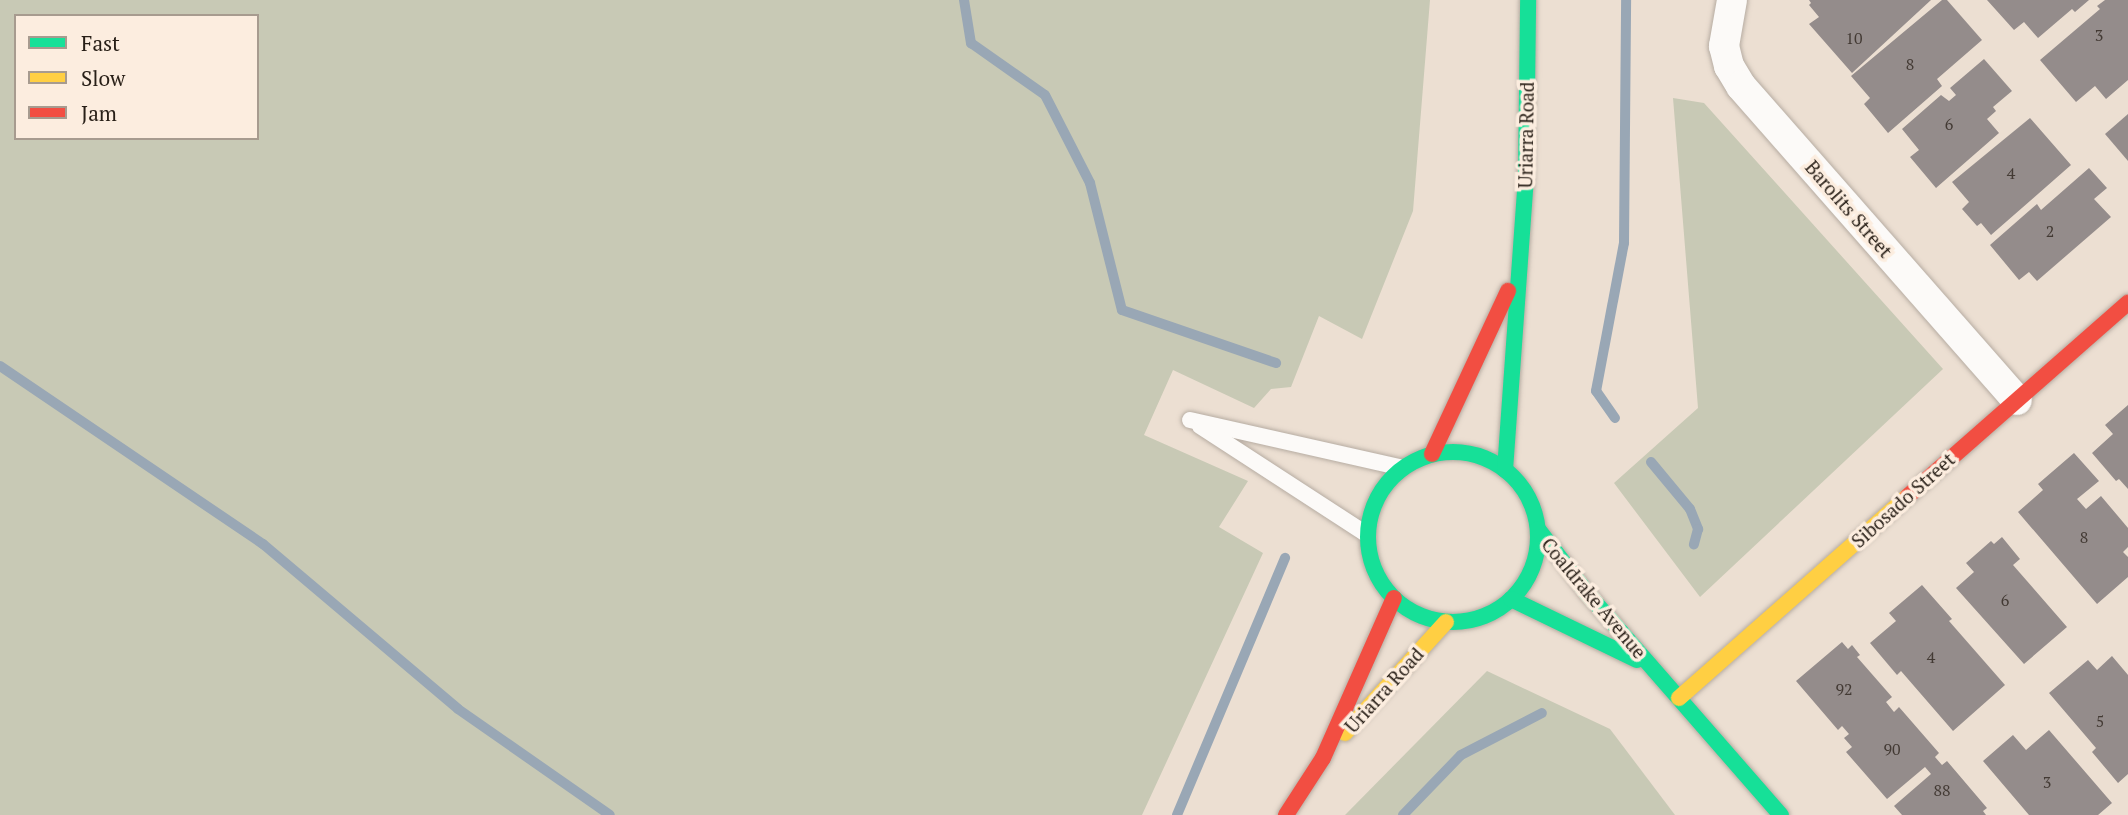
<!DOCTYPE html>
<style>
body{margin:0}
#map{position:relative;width:2128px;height:815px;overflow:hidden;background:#ecdfd2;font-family:"PT Serif",serif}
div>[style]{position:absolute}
.green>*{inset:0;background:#c8c9b5}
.stream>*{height:10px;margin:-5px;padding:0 5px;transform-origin:5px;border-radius:5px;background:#99a7b5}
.building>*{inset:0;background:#948c8b}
.roads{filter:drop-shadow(0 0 2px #b6aca2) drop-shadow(0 0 2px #b6aca2)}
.lane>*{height:16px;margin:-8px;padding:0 8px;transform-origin:8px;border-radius:8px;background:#fcfaf8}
.street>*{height:30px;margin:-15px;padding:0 15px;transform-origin:15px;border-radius:15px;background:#fcfaf8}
.fast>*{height:16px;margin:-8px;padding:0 8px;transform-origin:8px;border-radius:8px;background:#16e098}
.fast>.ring{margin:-8px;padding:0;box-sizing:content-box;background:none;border:16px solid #16e098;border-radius:50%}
.slow>*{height:16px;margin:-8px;padding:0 8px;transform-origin:8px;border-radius:8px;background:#ffcf43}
.jam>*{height:16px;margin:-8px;padding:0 8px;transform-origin:8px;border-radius:8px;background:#f24e42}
span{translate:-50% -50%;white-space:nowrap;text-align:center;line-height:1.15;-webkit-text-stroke:7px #fceddf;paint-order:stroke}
.number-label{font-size:16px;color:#433a34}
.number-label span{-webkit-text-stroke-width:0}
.street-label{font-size:19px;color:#281f17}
.legend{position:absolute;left:14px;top:14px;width:245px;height:126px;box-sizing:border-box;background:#fceddf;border:2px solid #a79b8f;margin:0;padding:9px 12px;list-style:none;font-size:21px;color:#281f17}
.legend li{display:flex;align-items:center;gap:14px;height:35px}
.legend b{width:35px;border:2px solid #a79b8f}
</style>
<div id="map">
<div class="green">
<div style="clip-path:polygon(evenodd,0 0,1430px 0,1413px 211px,1362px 339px,1319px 316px,1291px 387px,1271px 389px,1254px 408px,1173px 370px,1144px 435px,1248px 481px,1219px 527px,1263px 553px,1142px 815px,0 815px,0 0,16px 16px,257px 16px,257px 138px,16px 138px,16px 16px)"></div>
<div style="clip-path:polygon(1673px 98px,1704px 103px,1943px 369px,1700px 597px,1614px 483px,1698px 408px)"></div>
<div style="clip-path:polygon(1487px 671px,1610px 729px,1675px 815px,1345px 815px)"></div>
</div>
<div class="stream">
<div style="left:964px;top:0;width:44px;rotate:80.8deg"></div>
<div style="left:971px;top:43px;width:90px;rotate:35.1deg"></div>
<div style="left:1045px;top:95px;width:99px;rotate:62.9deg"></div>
<div style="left:1090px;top:183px;width:131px;rotate:75.9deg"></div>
<div style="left:1122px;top:310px;width:163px;rotate:19deg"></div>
<div style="left:0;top:366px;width:318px;rotate:34.1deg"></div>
<div style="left:263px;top:544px;width:255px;rotate:40.2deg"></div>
<div style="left:458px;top:709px;width:185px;rotate:34.9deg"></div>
<div style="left:1615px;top:418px;width:33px;rotate:-125deg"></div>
<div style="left:1596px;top:391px;width:151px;rotate:-79.3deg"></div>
<div style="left:1624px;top:243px;width:243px;rotate:-89.5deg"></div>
<div style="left:1651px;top:462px;width:61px;rotate:50.3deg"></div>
<div style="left:1690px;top:509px;width:22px;rotate:68deg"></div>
<div style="left:1698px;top:529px;width:16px;rotate:105deg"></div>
<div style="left:1177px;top:815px;width:279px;rotate:-67.2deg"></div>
<div style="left:1403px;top:815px;width:83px;rotate:-46deg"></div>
<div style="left:1461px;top:755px;width:91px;rotate:-27.4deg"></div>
</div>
<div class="building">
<div style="clip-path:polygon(1809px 0,1931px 0,1852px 73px,1809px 24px,1819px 17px,1809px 5px,1811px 3px)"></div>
<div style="clip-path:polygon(1942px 0,1947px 0,1982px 40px,1937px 79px,1942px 86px,1888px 133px,1864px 104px,1870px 98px,1851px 76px)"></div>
<div style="clip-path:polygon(1987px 0,2089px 0,2075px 12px,2072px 9px,2038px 38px,2024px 22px,2014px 30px)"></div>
<div style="clip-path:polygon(2105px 0,2128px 0,2128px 80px,2106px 99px,2095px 86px,2076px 102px,2040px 60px,2100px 9px,2097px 6px)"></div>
<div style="clip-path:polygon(1984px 59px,2012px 91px,1993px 107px,1996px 111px,1987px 119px,1999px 133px,1936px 188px,1910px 157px,1919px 150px,1902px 129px,1941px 95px,1949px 101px,1956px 95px,1950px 88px)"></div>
<div style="clip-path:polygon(2128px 114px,2128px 161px,2105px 134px)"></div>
<div style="clip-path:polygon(2030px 118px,2071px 165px,1991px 235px,1981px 223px,1977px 226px,1962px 209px,1969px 202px,1952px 182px)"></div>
<div style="clip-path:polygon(2089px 168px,2107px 188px,2094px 199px,2111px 217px,2037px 281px,2029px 272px,2019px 280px,1990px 245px,2037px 204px,2041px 210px)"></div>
<div style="clip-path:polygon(2128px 405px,2128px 489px,2119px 479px,2116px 481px,2092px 453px,2113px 434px,2105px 425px)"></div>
<div style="clip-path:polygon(2074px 453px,2099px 481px,2077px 499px,2086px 509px,2101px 496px,2128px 528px,2128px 547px,2123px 552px,2128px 557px,2128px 577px,2097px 604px,2018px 512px,2043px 490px,2038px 484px)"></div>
<div style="clip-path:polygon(2002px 537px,2020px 559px,2013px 565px,2067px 627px,2024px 664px,1956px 588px,1974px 572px,1966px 563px,1991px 541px,1994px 544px)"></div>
<div style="clip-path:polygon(1922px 585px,1952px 619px,1949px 621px,2005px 685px,1953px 731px,1901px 671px,1897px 675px,1870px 643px,1896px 621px,1889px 613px)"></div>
<div style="clip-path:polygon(1842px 642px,1848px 649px,1852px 645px,1860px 655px,1857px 657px,1892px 697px,1886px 702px,1894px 712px,1899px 707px,1939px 753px,1935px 757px,1942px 765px,1947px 761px,1987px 808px,1983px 811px,1986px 815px,1902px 815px,1894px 806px,1931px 774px,1925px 767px,1887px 799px,1846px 752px,1852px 747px,1844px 738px,1849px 734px,1842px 726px,1838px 730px,1796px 681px)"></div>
<div style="clip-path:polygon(2112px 656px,2128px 675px,2128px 774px,2118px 783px,2092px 752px,2096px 748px,2049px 693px,2088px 660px,2097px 670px)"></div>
<div style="clip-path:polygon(2049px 730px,2112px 803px,2098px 815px,2029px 815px,1983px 761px,2013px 735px,2026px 750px)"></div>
</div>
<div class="roads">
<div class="lane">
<div style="left:1190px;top:420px;width:218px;rotate:12.7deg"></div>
<div style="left:1200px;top:426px;width:200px;rotate:33deg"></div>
</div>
<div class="street">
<div style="left:1732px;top:0;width:47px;rotate:99.9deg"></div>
<div style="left:1724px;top:46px;width:21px;rotate:76deg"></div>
<div style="left:1729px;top:66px;width:23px;rotate:59deg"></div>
<div style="left:1741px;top:86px;width:418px;rotate:48.7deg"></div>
</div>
<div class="fast">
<div class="ring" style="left:1368px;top:452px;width:154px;height:154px"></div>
<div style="left:1505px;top:470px;width:297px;rotate:-85.9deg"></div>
<div style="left:1526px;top:174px;width:174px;rotate:-89.3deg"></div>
<div style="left:1538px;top:529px;width:81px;rotate:52.6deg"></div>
<div style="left:1587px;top:593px;width:295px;rotate:48.9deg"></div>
<div style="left:1511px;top:599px;width:140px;rotate:25.8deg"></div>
</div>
<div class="slow">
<div style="left:1679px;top:698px;width:305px;rotate:-41.4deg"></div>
<div style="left:1345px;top:733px;width:150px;rotate:-47.7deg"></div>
</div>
<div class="jam">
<div style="left:1432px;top:454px;width:180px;rotate:-65deg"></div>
<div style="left:1908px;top:496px;width:293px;rotate:-41.3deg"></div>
<div style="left:1286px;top:815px;width:68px;rotate:-57deg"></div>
<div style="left:1323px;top:758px;width:175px;rotate:-66.1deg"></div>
</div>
</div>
<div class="number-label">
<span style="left:2099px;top:35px">3</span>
<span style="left:1854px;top:38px">10</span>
<span style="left:1910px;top:64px">8</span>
<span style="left:1949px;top:124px">6</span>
<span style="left:2011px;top:173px">4</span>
<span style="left:2050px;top:231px">2</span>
<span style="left:2084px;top:537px">8</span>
<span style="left:2005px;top:600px">6</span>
<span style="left:1931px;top:657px">4</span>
<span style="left:1844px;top:689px">92</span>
<span style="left:2100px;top:721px">5</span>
<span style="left:1892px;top:749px">90</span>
<span style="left:2047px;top:782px">3</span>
<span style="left:1942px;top:790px">88</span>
</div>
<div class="street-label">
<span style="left:1526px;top:135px;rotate:-89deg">Uriarra Road</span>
<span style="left:1849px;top:209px;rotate:49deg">Barolits Street</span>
<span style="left:1903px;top:500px;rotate:-42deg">Sibosado Street</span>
<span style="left:1594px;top:598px;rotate:50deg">Coaldrake Avenue</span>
<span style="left:1384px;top:690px;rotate:-48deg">Uriarra Road</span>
</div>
<ul class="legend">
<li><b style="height:9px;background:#16e098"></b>Fast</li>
<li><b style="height:9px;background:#ffcf43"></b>Slow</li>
<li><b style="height:9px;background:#f24e42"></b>Jam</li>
</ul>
</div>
